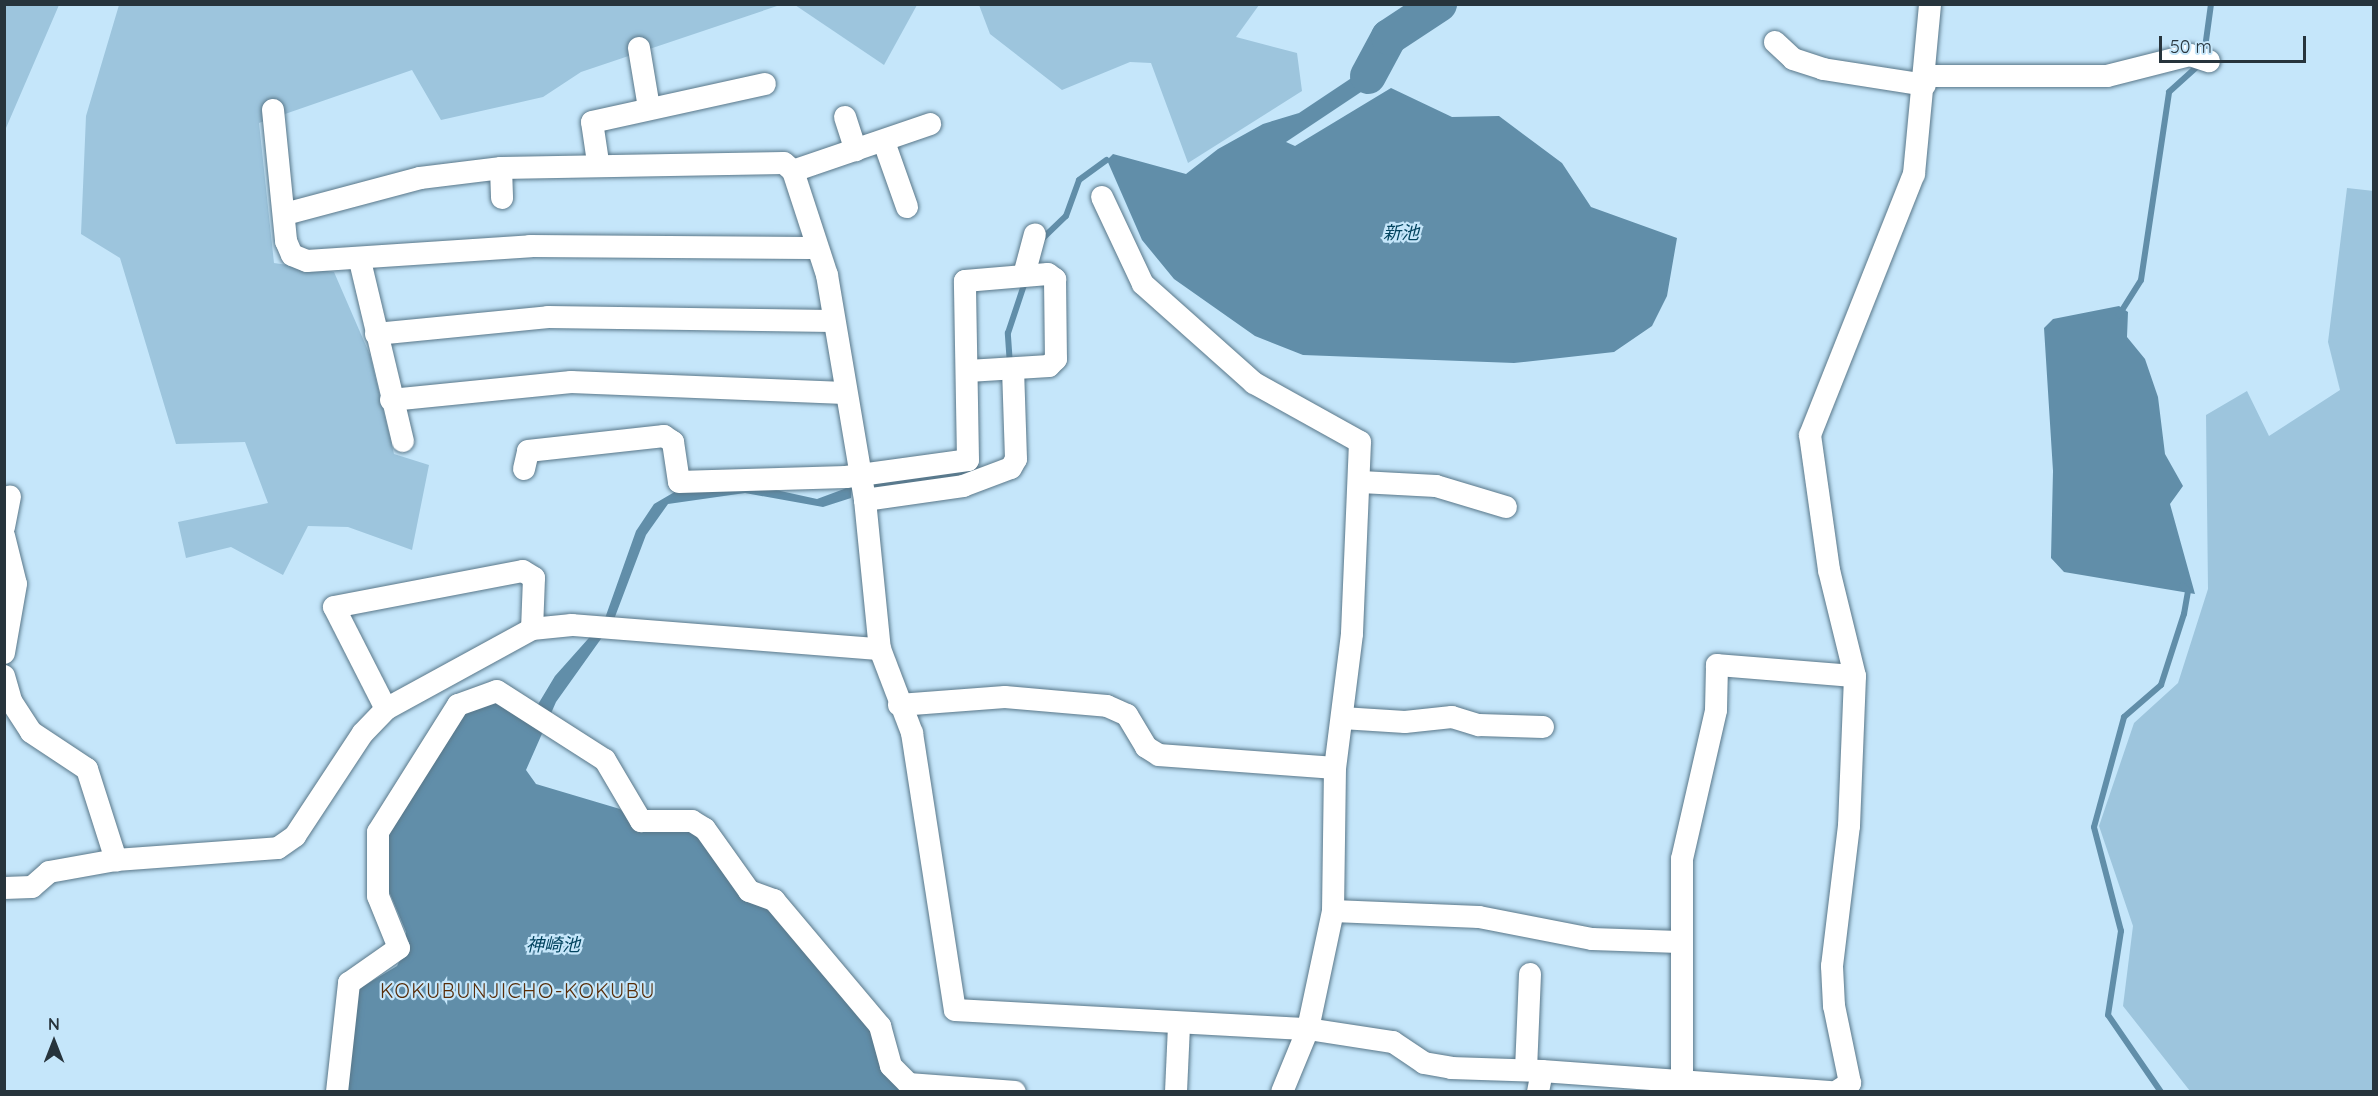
<!DOCTYPE html>
<meta charset="utf-8">
<style>
body{margin:0}
#map{position:relative;width:2378px;height:1096px;overflow:hidden;background:#c5e6fa;font-family:Quicksand,"Noto Sans JP",sans-serif}
div>[style]{position:absolute}
.green>*{inset:0;background:#9dc5dd}
.water>*{inset:0;background:#618ea9}
.stream>*{height:6px;margin:-3px;padding:0 3px;transform-origin:3px;border-radius:3px;background:#618ea9}
.river>*{height:36px;margin:-18px;padding:0 18px;transform-origin:18px;border-radius:18px;background:#618ea9}
.roads{filter:drop-shadow(0 0 2px #597789) drop-shadow(0 0 2px #597789)}
.minor>*{height:22px;margin:-11px;padding:0 11px;transform-origin:11px;border-radius:11px;background:#fff}
span{translate:-50% -50%;white-space:nowrap;text-align:center;line-height:1.15;-webkit-text-stroke:4.5px #c5e6fa;paint-order:stroke}
.water-label{font-size:18px;color:#02435e;font-style:italic}
.quarter-label{font-size:20px;color:#582c07;letter-spacing:1.5px}
.frame{position:absolute;inset:0;border:6px solid #27343c;pointer-events:none}
.north{position:absolute;left:24px;top:1012px;width:60px;height:60px;-webkit-text-stroke:4px #c5e6fa;paint-order:stroke;rotate:0deg;font-size:16px;font-weight:700;line-height:24px;text-align:center;color:#27343c}
.north::after{content:'';display:block;margin:auto;width:21px;height:27px;background:#27343c;clip-path:polygon(50% 0,100% 100%,50% 72%,0 100%)}
.scale{position:absolute;left:2159px;top:36px;width:147px;height:27px;box-sizing:border-box;border:3px solid #27343c;border-top:0;padding-left:8px;font-size:18px;line-height:21px;white-space:nowrap;color:#27343c;-webkit-text-stroke:4px #c5e6fa;paint-order:stroke}
</style>
<div id="map">
<div class="green">
<div style="clip-path:polygon(5px 4px,59px 5px,6px 128px,5px 175px)"></div>
<div style="clip-path:polygon(119px 5px,780px 5px,581px 72px,543px 97px,441px 120px,412px 70px,259px 123px,274px 263px,334px 272px,370px 355px,394px 454px,429px 465px,412px 550px,348px 527px,308px 526px,283px 575px,231px 547px,186px 558px,178px 522px,268px 503px,245px 442px,176px 444px,120px 258px,81px 234px,86px 116px)"></div>
<div style="clip-path:polygon(795px 5px,917px 5px,884px 65px)"></div>
<div style="clip-path:polygon(979px 5px,1259px 5px,1236px 37px,1297px 53px,1302px 91px,1188px 163px,1151px 63px,1130px 62px,1062px 90px,990px 34px)"></div>
<div style="clip-path:polygon(2347px 188px,2374px 191px,2373px 1091px,2190px 1091px,2123px 1006px,2133px 926px,2099px 826px,2134px 723px,2178px 683px,2208px 589px,2206px 415px,2247px 391px,2269px 436px,2340px 390px,2328px 342px)"></div>
</div>
<div class="water">
<div style="clip-path:polygon(1362px 71px,1376px 82px,1286px 142px,1295px 146px,1391px 88px,1452px 117px,1499px 116px,1562px 163px,1591px 207px,1677px 238px,1667px 296px,1652px 326px,1614px 352px,1514px 363px,1303px 355px,1255px 336px,1174px 279px,1142px 240px,1107px 160px,1113px 154px,1186px 174px,1218px 149px,1263px 124px,1299px 113px)"></div>
<div style="clip-path:polygon(2119px 306px,2128px 312px,2127px 337px,2145px 359px,2158px 397px,2165px 454px,2183px 486px,2170px 504px,2195px 594px,2064px 572px,2051px 558px,2053px 471px,2044px 328px,2053px 319px)"></div>
<div style="clip-path:polygon(852px 486px,851px 498px,823px 507px,745px 493px,668px 504px,646px 535px,613px 622px,556px 702px,526px 770px,536px 784px,620px 809px,633px 822px,689px 827px,769px 903px,875px 1030px,917px 1091px,344px 1092px,357px 990px,397px 966px,405px 950px,406px 932px,388px 889px,385px 840px,442px 736px,482px 698px,537px 706px,555px 676px,604px 621px,636px 531px,654px 504px,678px 490px,767px 488px,817px 499px)"></div>
</div>
<div class="stream">
<div style="left:2205px;top:48px;width:44px;rotate:-82.2deg"></div>
<div style="left:1042px;top:239px;width:33px;rotate:-44deg"></div>
<div style="left:1066px;top:216px;width:38px;rotate:-70deg"></div>
<div style="left:1079px;top:180px;width:34px;rotate:-36deg"></div>
<div style="left:2119px;top:315px;width:41px;rotate:-57.8deg"></div>
<div style="left:2141px;top:280px;width:190px;rotate:-81.5deg"></div>
<div style="left:2169px;top:92px;width:38px;rotate:-42deg"></div>
<div style="left:1010px;top:365px;width:32px;rotate:-94deg"></div>
<div style="left:1008px;top:333px;width:54px;rotate:-71.6deg"></div>
<div style="left:869px;top:487px;width:106px;rotate:-8.7deg"></div>
<div style="left:2161px;top:1092px;width:93px;rotate:-124.5deg"></div>
<div style="left:2108px;top:1015px;width:85px;rotate:-81.2deg"></div>
<div style="left:2121px;top:931px;width:107px;rotate:-104.6deg"></div>
<div style="left:2094px;top:827px;width:114px;rotate:-74.7deg"></div>
<div style="left:2124px;top:717px;width:49px;rotate:-40.9deg"></div>
<div style="left:2161px;top:685px;width:75px;rotate:-72.1deg"></div>
<div style="left:2184px;top:614px;width:23px;rotate:-80deg"></div>
<div style="left:2188px;top:591px;width:8px;rotate:-135deg"></div>
</div>
<div class="river">
<div style="left:1368px;top:76px;width:44px;rotate:-61.7deg"></div>
<div style="left:1389px;top:37px;width:60px;rotate:-33.4deg"></div>
</div>
<div class="roads">
<div class="minor">
<div style="left:1775px;top:42px;width:25px;rotate:43deg"></div>
<div style="left:1793px;top:59px;width:32px;rotate:18deg"></div>
<div style="left:1823px;top:69px;width:103px;rotate:8.9deg"></div>
<div style="left:639px;top:48px;width:61px;rotate:80.5deg"></div>
<div style="left:1926px;top:76px;width:181px"></div>
<div style="left:2107px;top:76px;width:86px;rotate:-14.2deg"></div>
<div style="left:2190px;top:55px;width:20px;rotate:18deg"></div>
<div style="left:273px;top:110px;width:132px;rotate:84.3deg"></div>
<div style="left:286px;top:241px;width:15px;rotate:67deg"></div>
<div style="left:292px;top:255px;width:16px;rotate:22deg"></div>
<div style="left:307px;top:261px;width:224px;rotate:-3.8deg"></div>
<div style="left:530px;top:246px;width:287px;rotate:0.4deg"></div>
<div style="left:845px;top:117px;width:35px;rotate:72deg"></div>
<div style="left:884px;top:142px;width:69px;rotate:70.5deg"></div>
<div style="left:598px;top:162px;width:40px;rotate:-98.5deg"></div>
<div style="left:592px;top:122px;width:177px;rotate:-12.4deg"></div>
<div style="left:501px;top:168px;width:30px;rotate:88deg"></div>
<div style="left:793px;top:171px;width:145px;rotate:-18.9deg"></div>
<div style="left:1102px;top:197px;width:96px;rotate:64.8deg"></div>
<div style="left:1143px;top:284px;width:149px;rotate:41.7deg"></div>
<div style="left:1254px;top:383px;width:121px;rotate:29.1deg"></div>
<div style="left:1360px;top:442px;width:192px;rotate:92.4deg"></div>
<div style="left:1352px;top:634px;width:135px;rotate:97.2deg"></div>
<div style="left:1335px;top:768px;width:143px;rotate:90.8deg"></div>
<div style="left:1333px;top:911px;width:121px;rotate:102deg"></div>
<div style="left:1308px;top:1029px;width:68px;rotate:112.4deg"></div>
<div style="left:285px;top:214px;width:140px;rotate:-14.9deg"></div>
<div style="left:420px;top:178px;width:82px;rotate:-7deg"></div>
<div style="left:501px;top:168px;width:283px;rotate:-1deg"></div>
<div style="left:784px;top:163px;width:12px;rotate:42deg"></div>
<div style="left:793px;top:171px;width:109px;rotate:71.9deg"></div>
<div style="left:827px;top:275px;width:228px;rotate:80.4deg"></div>
<div style="left:865px;top:500px;width:150px;rotate:84.3deg"></div>
<div style="left:360px;top:261px;width:185px;rotate:76.6deg"></div>
<div style="left:1024px;top:275px;width:42px;rotate:-75deg"></div>
<div style="left:376px;top:334px;width:173px;rotate:-5.6deg"></div>
<div style="left:548px;top:317px;width:284px;rotate:0.8deg"></div>
<div style="left:391px;top:400px;width:181px;rotate:-5.7deg"></div>
<div style="left:571px;top:382px;width:274px;rotate:2.3deg"></div>
<div style="left:524px;top:469px;width:18px;rotate:-77deg"></div>
<div style="left:528px;top:451px;width:137px;rotate:-6.3deg"></div>
<div style="left:664px;top:436px;width:11px;rotate:34deg"></div>
<div style="left:673px;top:442px;width:40px;rotate:81.5deg"></div>
<div style="left:679px;top:482px;width:167px;rotate:-1.7deg"></div>
<div style="left:846px;top:477px;width:123px;rotate:-7.9deg"></div>
<div style="left:968px;top:460px;width:179px;rotate:-91deg"></div>
<div style="left:965px;top:281px;width:83px;rotate:-4.8deg"></div>
<div style="left:1048px;top:274px;width:9px;rotate:36deg"></div>
<div style="left:1055px;top:279px;width:80px;rotate:89.3deg"></div>
<div style="left:1056px;top:359px;width:10px;rotate:135deg"></div>
<div style="left:1049px;top:366px;width:81px;rotate:176.5deg"></div>
<div style="left:1361px;top:482px;width:75px;rotate:3.1deg"></div>
<div style="left:1436px;top:486px;width:73px;rotate:16.7deg"></div>
<div style="left:865px;top:500px;width:99px;rotate:-8.1deg"></div>
<div style="left:963px;top:486px;width:51px;rotate:-20.6deg"></div>
<div style="left:1011px;top:468px;width:10px;rotate:-61deg"></div>
<div style="left:1016px;top:459px;width:90px;rotate:-91.9deg"></div>
<div style="left:4px;top:527px;width:31px;rotate:-79deg"></div>
<div style="left:4px;top:536px;width:49px;rotate:76deg"></div>
<div style="left:16px;top:584px;width:70px;rotate:99.9deg"></div>
<div style="left:4px;top:676px;width:26px;rotate:74deg"></div>
<div style="left:11px;top:701px;width:37px;rotate:57deg"></div>
<div style="left:31px;top:732px;width:67px;rotate:33.5deg"></div>
<div style="left:87px;top:769px;width:96px;rotate:72.3deg"></div>
<div style="left:899px;top:705px;width:106px;rotate:-4.3deg"></div>
<div style="left:1005px;top:697px;width:102px;rotate:5deg"></div>
<div style="left:1107px;top:706px;width:22px;rotate:24deg"></div>
<div style="left:1127px;top:715px;width:37px;rotate:59deg"></div>
<div style="left:1146px;top:747px;width:15px;rotate:32deg"></div>
<div style="left:1159px;top:755px;width:176px;rotate:4.2deg"></div>
<div style="left:386px;top:709px;width:114px;rotate:-117deg"></div>
<div style="left:334px;top:607px;width:192px;rotate:-10.8deg"></div>
<div style="left:523px;top:571px;width:13px;rotate:32deg"></div>
<div style="left:534px;top:578px;width:51px;rotate:92.2deg"></div>
<div style="left:1342px;top:718px;width:63px;rotate:3.6deg"></div>
<div style="left:1405px;top:722px;width:47px;rotate:-6.1deg"></div>
<div style="left:1452px;top:717px;width:28px;rotate:17deg"></div>
<div style="left:1479px;top:725px;width:64px;rotate:1.8deg"></div>
<div style="left:4px;top:888px;width:28px;rotate:-2deg"></div>
<div style="left:32px;top:887px;width:23px;rotate:-41deg"></div>
<div style="left:49px;top:872px;width:68px;rotate:-10.2deg"></div>
<div style="left:116px;top:860px;width:162px;rotate:-4.2deg"></div>
<div style="left:278px;top:848px;width:21px;rotate:-35deg"></div>
<div style="left:295px;top:836px;width:123px;rotate:-56.6deg"></div>
<div style="left:363px;top:733px;width:33px;rotate:-46deg"></div>
<div style="left:386px;top:709px;width:166px;rotate:-28.7deg"></div>
<div style="left:532px;top:629px;width:40px;rotate:-5.7deg"></div>
<div style="left:572px;top:625px;width:309px;rotate:4.5deg"></div>
<div style="left:880px;top:649px;width:90px;rotate:69.1deg"></div>
<div style="left:912px;top:733px;width:280px;rotate:81.2deg"></div>
<div style="left:955px;top:1010px;width:354px;rotate:3.1deg"></div>
<div style="left:1308px;top:1029px;width:86px;rotate:8.7deg"></div>
<div style="left:1393px;top:1042px;width:37px;rotate:34deg"></div>
<div style="left:1424px;top:1063px;width:27px;rotate:10deg"></div>
<div style="left:1451px;top:1068px;width:91px;rotate:1.9deg"></div>
<div style="left:1333px;top:911px;width:146px;rotate:2.4deg"></div>
<div style="left:1479px;top:917px;width:115px;rotate:11deg"></div>
<div style="left:1592px;top:939px;width:87px;rotate:2deg"></div>
<div style="left:1526px;top:1070px;width:96px;rotate:-87.6deg"></div>
<div style="left:1682px;top:1082px;width:223px;rotate:-90deg"></div>
<div style="left:1682px;top:859px;width:153px;rotate:-77.1deg"></div>
<div style="left:1716px;top:710px;width:45px;rotate:-88.7deg"></div>
<div style="left:1717px;top:665px;width:138px;rotate:4.6deg"></div>
<div style="left:337px;top:1092px;width:110px;rotate:-83.7deg"></div>
<div style="left:349px;top:983px;width:61px;rotate:-35deg"></div>
<div style="left:399px;top:948px;width:56px;rotate:-112deg"></div>
<div style="left:378px;top:896px;width:64px;rotate:-90deg"></div>
<div style="left:378px;top:832px;width:150px;rotate:-57.8deg"></div>
<div style="left:458px;top:705px;width:41px;rotate:-19.7deg"></div>
<div style="left:497px;top:691px;width:128px;rotate:32.6deg"></div>
<div style="left:605px;top:760px;width:71px;rotate:59.5deg"></div>
<div style="left:641px;top:821px;width:51px"></div>
<div style="left:692px;top:821px;width:15px;rotate:32deg"></div>
<div style="left:705px;top:829px;width:76px;rotate:54.6deg"></div>
<div style="left:749px;top:891px;width:27px;rotate:20deg"></div>
<div style="left:774px;top:900px;width:165px;rotate:49.9deg"></div>
<div style="left:880px;top:1026px;width:41px;rotate:74.6deg"></div>
<div style="left:891px;top:1066px;width:25px;rotate:45deg"></div>
<div style="left:909px;top:1084px;width:106px;rotate:4.3deg"></div>
<div style="left:1176px;top:1092px;width:66px;rotate:-87.4deg"></div>
<div style="left:1538px;top:1092px;width:21px;rotate:-79deg"></div>
<div style="left:1542px;top:1071px;width:288px;rotate:4.2deg"></div>
<div style="left:1836px;top:1092px;width:17px;rotate:-33deg"></div>
<div style="left:1850px;top:1083px;width:79px;rotate:-101.7deg"></div>
<div style="left:1834px;top:1006px;width:40px;rotate:-92.9deg"></div>
<div style="left:1832px;top:966px;width:141px;rotate:-83.1deg"></div>
<div style="left:1849px;top:826px;width:150px;rotate:-87.7deg"></div>
<div style="left:1855px;top:676px;width:109px;rotate:-103.8deg"></div>
<div style="left:1829px;top:570px;width:136px;rotate:-98deg"></div>
<div style="left:1810px;top:435px;width:281px;rotate:-68.3deg"></div>
<div style="left:1914px;top:174px;width:171px;rotate:-84.6deg"></div>
</div>
</div>
<div class="water-label">
<span style="left:1401px;top:233px">新池</span>
<span style="left:553px;top:945px">神崎池</span>
</div>
<div class="quarter-label">
<span style="left:518px;top:990px">KOKUBUNJICHO-KOKUBU</span>
</div>
<div class="frame"></div>
<div class="north">N</div>
<div class="scale">50 m</div>
</div>
